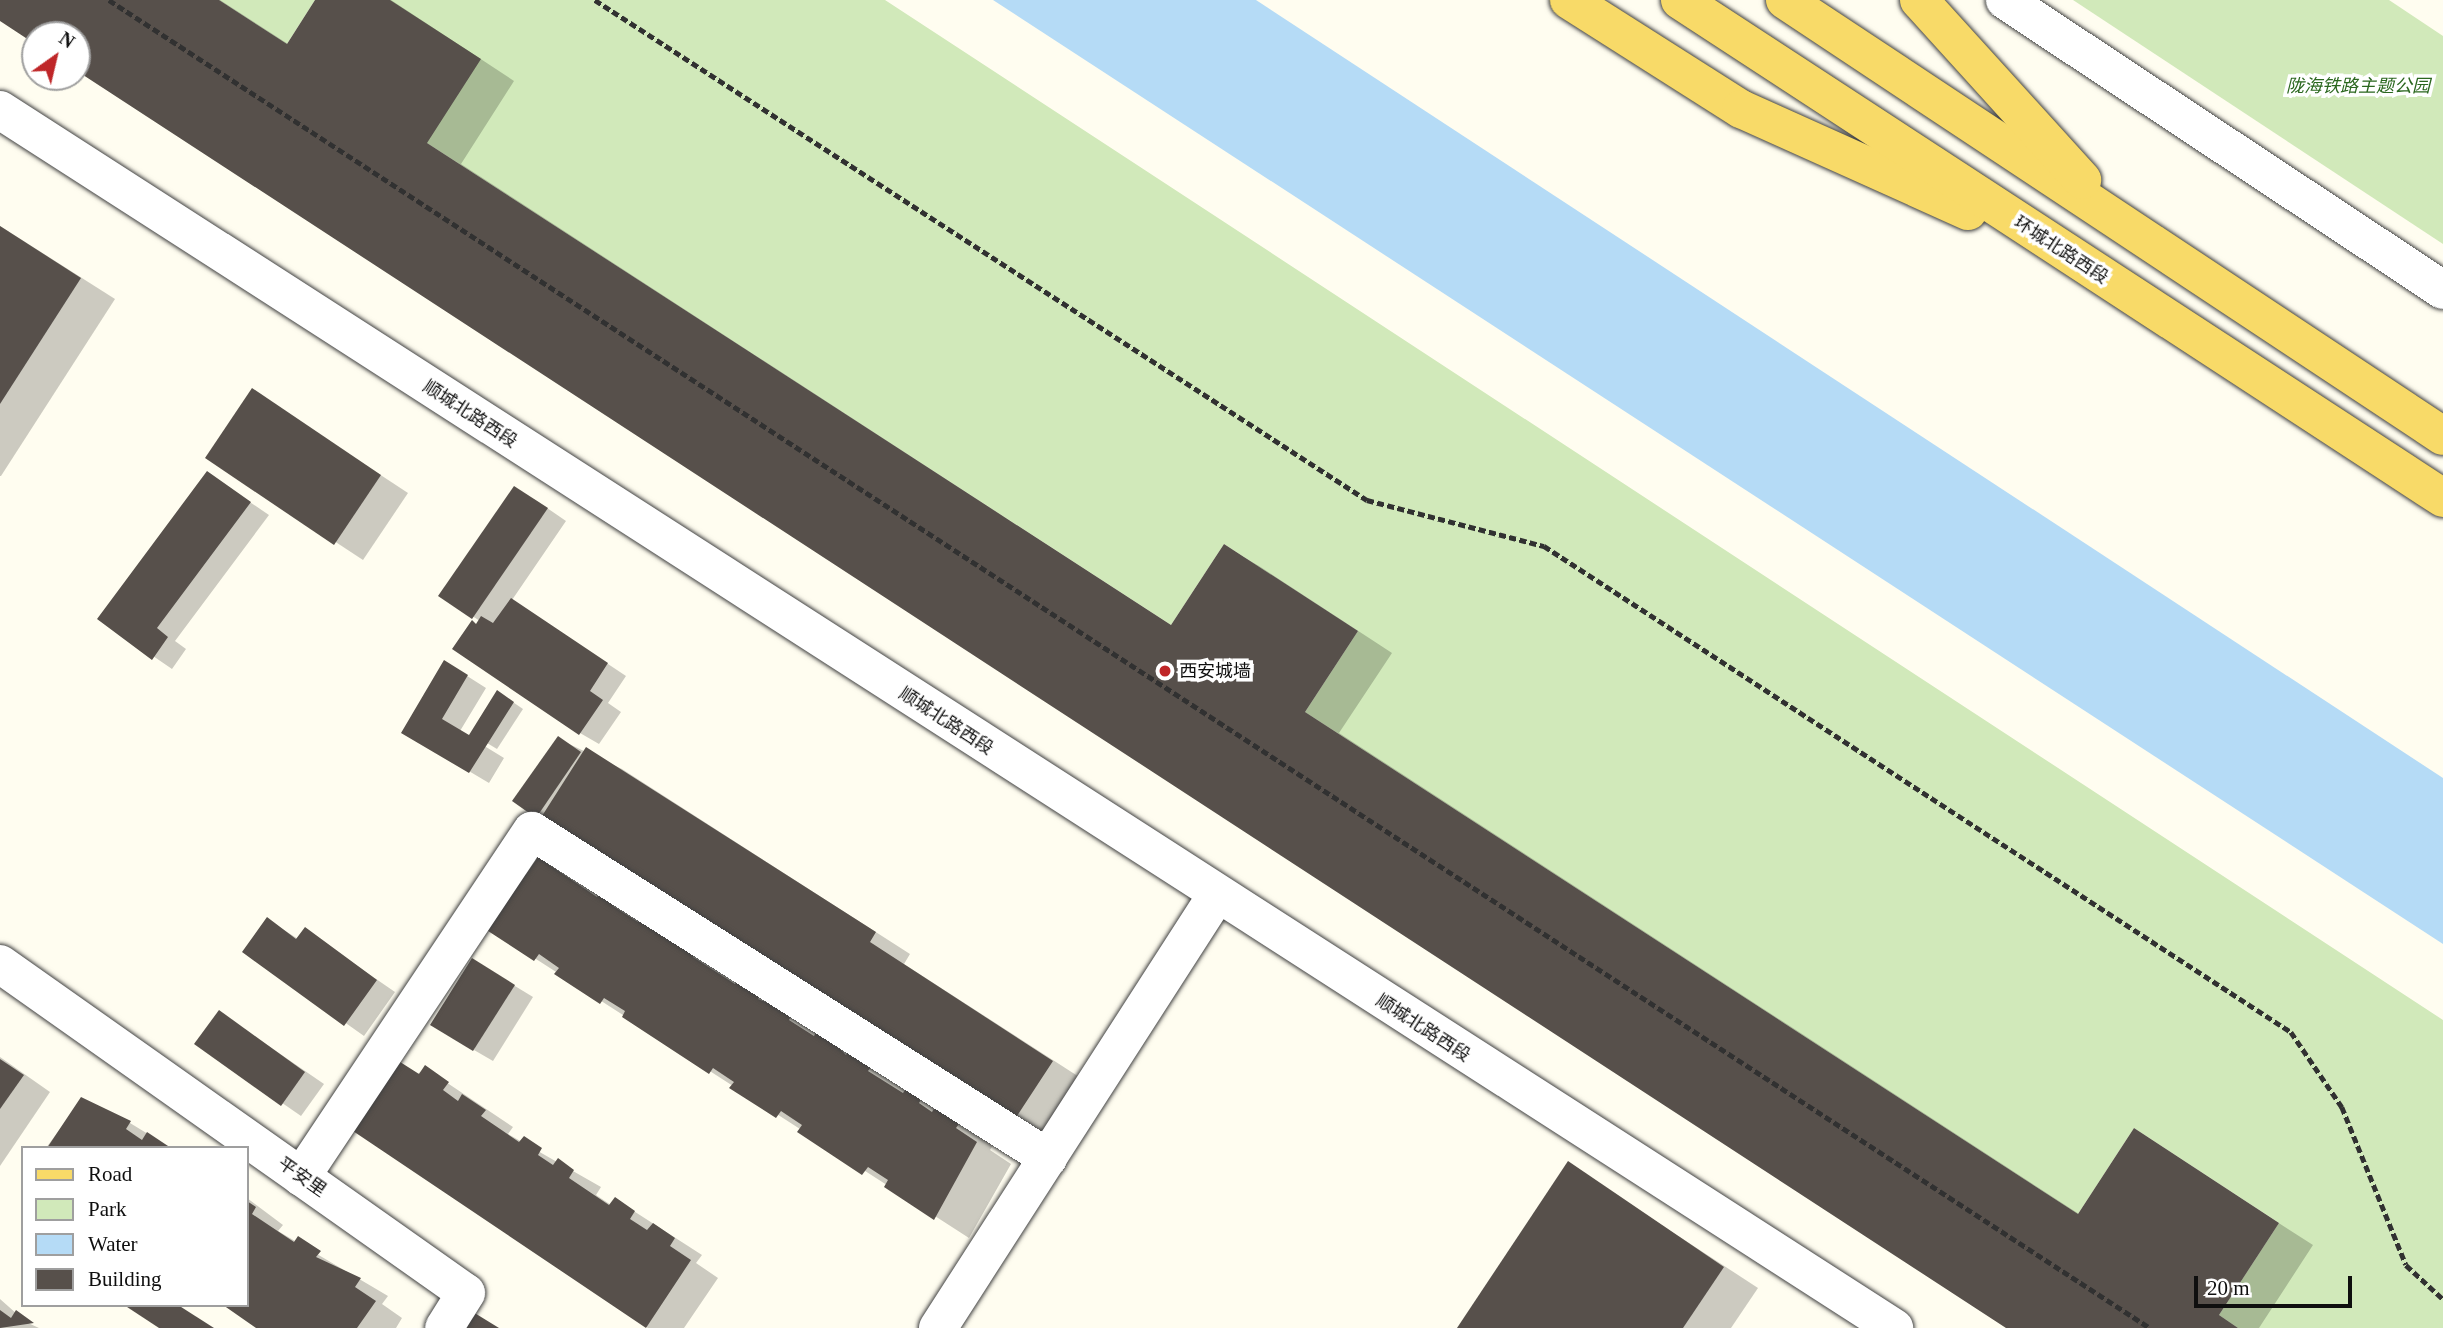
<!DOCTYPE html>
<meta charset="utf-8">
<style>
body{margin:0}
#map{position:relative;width:2443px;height:1328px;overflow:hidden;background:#fffdf0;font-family:"Times New Roman","Noto Sans SC",serif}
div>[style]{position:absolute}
.green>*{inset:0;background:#d1e9ba}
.water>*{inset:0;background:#b5dbf6}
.shadow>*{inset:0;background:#0003}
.building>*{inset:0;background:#57504b}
.path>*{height:4.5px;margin-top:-2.25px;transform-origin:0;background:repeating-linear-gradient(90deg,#313131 0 7px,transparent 0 10.5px)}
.roads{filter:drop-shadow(0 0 2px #424242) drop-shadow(0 0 2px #424242)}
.minor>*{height:38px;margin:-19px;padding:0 19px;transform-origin:19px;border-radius:19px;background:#fff}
.tertiary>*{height:38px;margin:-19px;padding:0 19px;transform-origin:19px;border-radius:19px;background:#fff}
.primary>*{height:38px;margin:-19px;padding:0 19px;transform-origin:19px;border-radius:19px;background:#f8da68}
.dots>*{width:19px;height:19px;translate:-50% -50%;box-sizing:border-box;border:4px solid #fff;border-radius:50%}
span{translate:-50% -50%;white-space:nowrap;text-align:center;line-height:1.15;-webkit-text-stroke:7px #fff;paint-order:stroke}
.park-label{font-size:18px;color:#2b671f;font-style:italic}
.street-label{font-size:18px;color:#0f0f0f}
.poi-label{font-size:18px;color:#0f0f0f}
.left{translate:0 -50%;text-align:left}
.legend{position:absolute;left:21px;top:1146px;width:228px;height:161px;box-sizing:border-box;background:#fff;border:2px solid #9f9f9f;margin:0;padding:9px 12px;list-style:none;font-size:21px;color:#0f0f0f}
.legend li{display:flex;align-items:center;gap:14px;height:35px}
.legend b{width:35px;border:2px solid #9f9f9f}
.north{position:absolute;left:21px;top:21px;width:70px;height:70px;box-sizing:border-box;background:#fff;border:2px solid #9f9f9f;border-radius:50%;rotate:34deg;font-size:19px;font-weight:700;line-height:28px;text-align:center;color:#0f0f0f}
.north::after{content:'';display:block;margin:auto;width:24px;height:32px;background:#bf2628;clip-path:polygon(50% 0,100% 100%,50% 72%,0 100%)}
.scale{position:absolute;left:2194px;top:1276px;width:158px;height:32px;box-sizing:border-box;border:4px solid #0f0f0f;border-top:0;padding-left:9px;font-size:21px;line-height:24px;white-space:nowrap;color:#0f0f0f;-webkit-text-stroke:5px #fff;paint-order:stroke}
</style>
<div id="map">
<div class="green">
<div style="clip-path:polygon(219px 0,315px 0,287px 44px)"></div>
<div style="clip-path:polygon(390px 0,885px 0,2443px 1020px,2443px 1328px,2238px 1328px,2219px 1315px,2279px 1223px,2134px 1128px,2078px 1214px,1305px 712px,1358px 631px,1224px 544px,1171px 625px,427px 143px)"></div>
<div style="clip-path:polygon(2073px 0,2389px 0,2443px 36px,2443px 244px)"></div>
</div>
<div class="water">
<div style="clip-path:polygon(993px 0,1256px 0,2443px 778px,2443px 944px)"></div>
</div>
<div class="shadow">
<div style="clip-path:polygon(0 0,220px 0,288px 44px,317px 0,391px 0,514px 81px,461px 164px,1172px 626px,1224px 546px,1259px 566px,1392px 653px,1339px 733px,2079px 1214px,2134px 1130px,2313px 1245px,2259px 1328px,2009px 1328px,77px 69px,77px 35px,35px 35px,35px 42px,0 19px)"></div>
<div style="clip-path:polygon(0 226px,115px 299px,1px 476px,0 476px)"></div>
<div style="clip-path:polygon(253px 391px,408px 493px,363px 560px,208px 458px)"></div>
<div style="clip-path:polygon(207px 473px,269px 515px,175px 641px,186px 649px,172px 669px,99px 619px)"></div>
<div style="clip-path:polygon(534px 499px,566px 521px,512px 600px,626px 676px,608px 703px,621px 712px,599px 744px,580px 733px,480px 621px,441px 596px)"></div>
<div style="clip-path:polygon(464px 674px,486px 688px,460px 731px,504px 758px,489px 783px,403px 732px)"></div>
<div style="clip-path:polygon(507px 698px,523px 709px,497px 749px,472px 734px)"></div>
<div style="clip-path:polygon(567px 743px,622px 769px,910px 954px,904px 964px,1087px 1082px,1051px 1138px,537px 816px)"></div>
<div style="clip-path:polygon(538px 860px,731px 971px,727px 978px,736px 985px,740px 979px,995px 1142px,990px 1150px,1011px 1164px,969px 1238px,488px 928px)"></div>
<div style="clip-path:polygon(267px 919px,298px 939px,305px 930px,395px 992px,364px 1036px,244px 951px)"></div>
<div style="clip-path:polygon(492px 972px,533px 997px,493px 1061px,474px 1050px)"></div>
<div style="clip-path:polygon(219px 1012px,324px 1084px,301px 1116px,197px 1044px)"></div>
<div style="clip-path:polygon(0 1057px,50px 1092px,0 1166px)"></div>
<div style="clip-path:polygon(425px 1068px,513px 1127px,508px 1134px,601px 1187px,596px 1195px,611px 1205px,615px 1199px,702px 1255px,696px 1263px,718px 1278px,684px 1328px,648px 1328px,352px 1129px)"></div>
<div style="clip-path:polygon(82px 1099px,130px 1123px,171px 1148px,46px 1148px)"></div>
<div style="clip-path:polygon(1568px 1164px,1758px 1288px,1731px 1328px,1460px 1328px)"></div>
<div style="clip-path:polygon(247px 1198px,283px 1225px,278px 1231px,388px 1296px,382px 1304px,402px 1318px,396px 1328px,259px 1328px,247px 1305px)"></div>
<div style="clip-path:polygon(0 1299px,26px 1322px,39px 1328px,0 1328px)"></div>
</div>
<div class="building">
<div style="clip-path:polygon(0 0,219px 0,287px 44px,315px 0,390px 0,481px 59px,427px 143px,1171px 625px,1224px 544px,1358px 631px,1305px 712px,2078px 1214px,2134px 1128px,2279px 1223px,2219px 1315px,2238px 1328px,2006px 1328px,77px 71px,77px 35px,35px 35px,35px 44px,0 21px)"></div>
<div style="clip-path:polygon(0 226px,81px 278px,0 404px)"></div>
<div style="clip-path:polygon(252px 388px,381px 475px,334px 545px,205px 458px)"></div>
<div style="clip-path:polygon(207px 471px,251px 502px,157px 628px,168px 637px,152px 660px,97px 619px)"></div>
<div style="clip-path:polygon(514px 486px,548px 508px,472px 619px,438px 596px)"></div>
<div style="clip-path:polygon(511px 598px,608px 663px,590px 691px,603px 700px,579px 735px,452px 649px,472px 620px,476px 624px,481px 616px,493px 623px)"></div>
<div style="clip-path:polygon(444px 660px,468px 675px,442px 719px,469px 735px,497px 690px,514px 702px,469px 773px,401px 733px)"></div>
<div style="clip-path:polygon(558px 736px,581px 752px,536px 818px,512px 801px)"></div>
<div style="clip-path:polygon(586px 747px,876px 932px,870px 942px,1053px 1061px,1015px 1119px,542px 816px)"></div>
<div style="clip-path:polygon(538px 857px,597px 897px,602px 889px,617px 900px,613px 906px,638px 922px,643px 914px,653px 930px,697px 949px,693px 957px,735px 984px,740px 977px,762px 992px,758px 999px,793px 1013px,789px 1020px,814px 1036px,819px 1027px,846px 1055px,851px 1047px,874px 1063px,868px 1071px,903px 1093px,908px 1086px,923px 1096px,919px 1103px,932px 1112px,937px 1104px,961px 1121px,956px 1128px,977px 1142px,934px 1220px,884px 1187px,888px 1180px,868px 1167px,862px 1175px,797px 1132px,802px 1125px,781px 1111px,776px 1118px,729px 1088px,734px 1082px,713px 1068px,709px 1074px,622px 1017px,625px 1011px,604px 998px,600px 1004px,554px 974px,559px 968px,539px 954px,534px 961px,485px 929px,520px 870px,526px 874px)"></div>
<div style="clip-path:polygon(267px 917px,296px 939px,305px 927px,377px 980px,344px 1026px,242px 952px)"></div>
<div style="clip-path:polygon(472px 958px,515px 985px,473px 1051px,430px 1025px)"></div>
<div style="clip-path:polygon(219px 1010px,305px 1072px,281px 1106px,194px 1044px)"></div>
<div style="clip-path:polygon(0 1059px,24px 1075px,0 1109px)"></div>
<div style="clip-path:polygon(397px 1060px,419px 1074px,425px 1065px,449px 1082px,443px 1090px,458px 1101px,462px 1094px,486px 1110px,481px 1116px,519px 1142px,524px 1136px,542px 1148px,538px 1155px,553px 1165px,558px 1158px,574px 1170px,569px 1178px,609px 1205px,615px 1197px,635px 1211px,630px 1219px,647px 1230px,653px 1223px,675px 1238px,670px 1246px,691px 1260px,646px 1328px,350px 1129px)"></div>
<div style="clip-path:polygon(81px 1097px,131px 1121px,126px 1129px,142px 1140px,147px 1132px,171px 1148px,47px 1148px)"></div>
<div style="clip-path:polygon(1568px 1161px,1724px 1267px,1683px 1328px,1457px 1328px)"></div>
<div style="clip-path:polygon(247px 1201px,256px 1207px,252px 1214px,294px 1242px,298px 1236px,321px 1251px,316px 1257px,361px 1278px,355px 1287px,376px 1301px,357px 1328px,256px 1328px,223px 1305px,247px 1305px)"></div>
<div style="clip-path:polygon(460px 1304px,499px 1328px,445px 1328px)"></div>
<div style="clip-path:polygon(124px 1305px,178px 1305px,214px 1328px,159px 1328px)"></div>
<div style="clip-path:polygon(0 1310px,11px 1318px,16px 1310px,34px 1323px,0 1328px)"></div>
</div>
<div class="path">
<div style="left:109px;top:0;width:2435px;rotate:33.05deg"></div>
<div style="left:595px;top:0;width:920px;rotate:32.93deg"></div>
<div style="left:1367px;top:500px;width:183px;rotate:14.6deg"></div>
<div style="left:1544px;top:546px;width:891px;rotate:33.05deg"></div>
<div style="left:2291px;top:1032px;width:91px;rotate:55.8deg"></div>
<div style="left:2342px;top:1107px;width:170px;rotate:67.9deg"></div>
<div style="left:2406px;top:1265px;width:50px;rotate:42.6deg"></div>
</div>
<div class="roads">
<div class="minor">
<div style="left:2005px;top:0;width:525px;rotate:33.51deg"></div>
<div style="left:0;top:964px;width:570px;rotate:35.22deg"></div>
<div style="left:466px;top:1293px;width:41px;rotate:122.2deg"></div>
<div style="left:301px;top:1177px;width:416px;rotate:-56.3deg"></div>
<div style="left:532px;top:831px;width:611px;rotate:32.36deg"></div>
<div style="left:938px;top:1328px;width:514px;rotate:-57.24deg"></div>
</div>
<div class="tertiary">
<div style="left:0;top:110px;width:2252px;rotate:32.74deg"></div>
</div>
<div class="primary">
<div style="left:1569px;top:0;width:204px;rotate:32.4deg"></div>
<div style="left:1741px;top:109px;width:249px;rotate:24.2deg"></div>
<div style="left:1680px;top:0;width:911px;rotate:33.13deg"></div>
<div style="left:1785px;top:0;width:789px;rotate:33.53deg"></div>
<div style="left:1919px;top:0;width:243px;rotate:47.8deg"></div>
</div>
</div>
<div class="dots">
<div style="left:1165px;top:671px;background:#bf2628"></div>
</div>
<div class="park-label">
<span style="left:2358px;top:86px">陇海铁路主题公园</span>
</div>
<div class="street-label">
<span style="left:2061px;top:250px;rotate:33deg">环城北路西段</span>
<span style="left:470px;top:414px;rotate:33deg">顺城北路西段</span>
<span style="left:946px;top:721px;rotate:33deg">顺城北路西段</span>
<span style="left:1423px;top:1028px;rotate:33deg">顺城北路西段</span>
<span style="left:302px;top:1177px;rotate:35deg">平安里</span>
</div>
<div class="poi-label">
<span class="left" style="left:1179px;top:671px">西安城墙</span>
</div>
<ul class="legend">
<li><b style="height:9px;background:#f8da68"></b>Road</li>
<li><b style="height:19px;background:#d1e9ba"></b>Park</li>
<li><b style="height:19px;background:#b5dbf6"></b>Water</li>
<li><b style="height:19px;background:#57504b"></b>Building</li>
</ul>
<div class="north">N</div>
<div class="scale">20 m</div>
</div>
